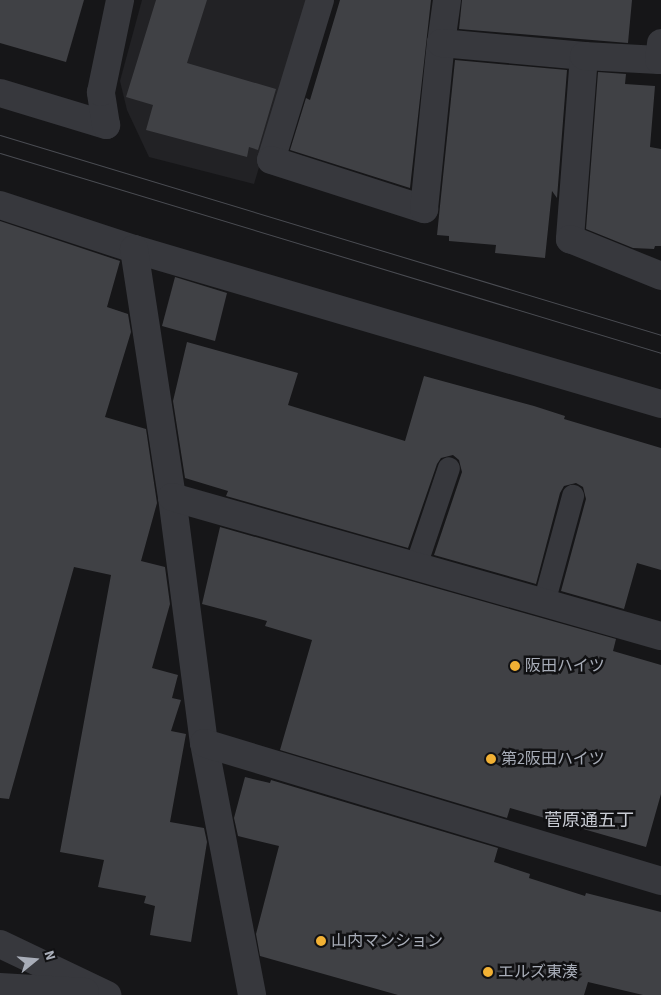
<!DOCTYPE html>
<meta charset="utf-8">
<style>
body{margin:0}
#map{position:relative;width:661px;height:995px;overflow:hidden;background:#161618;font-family:"Source Sans 3","Noto Sans JP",sans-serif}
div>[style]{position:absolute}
.built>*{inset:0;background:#222225}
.building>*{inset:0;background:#404145}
.service>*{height:22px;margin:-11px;padding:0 11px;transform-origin:11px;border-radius:11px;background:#37383d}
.minor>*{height:28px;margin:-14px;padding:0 14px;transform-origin:14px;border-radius:14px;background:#37383d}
.tertiary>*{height:28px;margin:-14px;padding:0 14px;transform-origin:14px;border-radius:14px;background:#37383d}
.tram>*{height:1px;margin:-0.5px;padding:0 0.5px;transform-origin:0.5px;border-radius:0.5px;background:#4a4c52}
.dots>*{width:14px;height:14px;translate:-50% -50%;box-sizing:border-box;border:2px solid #111113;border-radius:50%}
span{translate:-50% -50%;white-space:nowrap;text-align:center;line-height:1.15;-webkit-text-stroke:5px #111113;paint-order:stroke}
.poi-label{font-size:16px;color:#a8adb8}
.left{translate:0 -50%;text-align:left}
.neighbourhood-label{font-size:18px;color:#c9ccd4}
.north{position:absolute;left:10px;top:935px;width:50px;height:50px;-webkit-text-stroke:4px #111113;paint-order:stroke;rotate:73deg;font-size:14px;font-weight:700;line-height:20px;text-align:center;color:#a8adb8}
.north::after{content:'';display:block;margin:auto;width:18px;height:22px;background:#a8adb8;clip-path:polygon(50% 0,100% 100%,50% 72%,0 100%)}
</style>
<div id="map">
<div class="built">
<div style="clip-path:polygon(142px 0,309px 0,254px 184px,149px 157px,127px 110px,120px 81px)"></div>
</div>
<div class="building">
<div style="clip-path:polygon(0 0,84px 0,66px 62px,0 43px)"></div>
<div style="clip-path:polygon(156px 0,207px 0,187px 63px,276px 89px,258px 150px,249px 147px,247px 157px,146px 130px,153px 105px,126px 97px)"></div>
<div style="clip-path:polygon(340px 0,431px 0,410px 188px,290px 150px,306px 98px,310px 100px)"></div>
<div style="clip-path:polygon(462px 0,632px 0,628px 43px,459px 29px)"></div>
<div style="clip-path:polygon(455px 60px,567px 70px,557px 198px,552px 191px,545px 258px,495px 253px,496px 245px,449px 241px,449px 236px,437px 235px)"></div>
<div style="clip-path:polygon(598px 72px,626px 74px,625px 84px,655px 86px,650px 147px,661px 149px,661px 246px,655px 246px,654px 249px,633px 248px,586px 229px)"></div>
<div style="clip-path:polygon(0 221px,120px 261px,107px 307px,128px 314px,131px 332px,105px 417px,146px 429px,157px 503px,141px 561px,165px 567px,170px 604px,152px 668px,178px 675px,172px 698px,181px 700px,171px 731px,186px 734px,170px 822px,204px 828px,207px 842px,191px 942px,150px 935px,155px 906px,144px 903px,146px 896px,98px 887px,104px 860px,60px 852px,111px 575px,74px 567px,9px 799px,0 798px)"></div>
<div style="clip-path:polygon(175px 277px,227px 293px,215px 341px,162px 326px)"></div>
<div style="clip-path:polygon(187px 342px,298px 373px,288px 405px,405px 441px,424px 376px,534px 406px,565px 416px,564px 419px,661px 448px,661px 570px,637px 563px,624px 609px,561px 591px,586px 499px,583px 487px,576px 483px,564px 486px,560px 493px,536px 584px,434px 555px,462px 472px,459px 460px,453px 455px,441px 458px,437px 464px,408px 548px,226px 496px,228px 491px,185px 478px,173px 401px)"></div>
<div style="clip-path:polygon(220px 527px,616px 639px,613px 651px,661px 665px,661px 794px,646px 847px,510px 808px,507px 818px,280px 750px,312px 640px,265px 626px,267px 621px,202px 604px)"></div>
<div style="clip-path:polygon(245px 777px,270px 783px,271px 780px,498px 848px,494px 862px,530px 874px,529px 878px,585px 896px,586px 893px,661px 912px,661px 995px,643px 995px,588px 982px,584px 995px,398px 995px,260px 956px,256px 934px,279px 846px,238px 836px,234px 818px)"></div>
</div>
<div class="service">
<div style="left:416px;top:566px;width:103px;rotate:-71.4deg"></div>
<div style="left:544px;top:603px;width:111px;rotate:-74.8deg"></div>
</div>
<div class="minor">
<div style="left:320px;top:0;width:167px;rotate:107deg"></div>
<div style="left:271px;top:160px;width:161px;rotate:17.8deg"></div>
<div style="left:424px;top:209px;width:167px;rotate:-84.2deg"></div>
<div style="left:447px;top:0;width:43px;rotate:97.9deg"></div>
<div style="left:441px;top:43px;width:144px;rotate:5.2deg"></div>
<div style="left:584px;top:56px;width:184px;rotate:94.4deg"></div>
<div style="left:570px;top:239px;width:98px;rotate:22.1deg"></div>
<div style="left:584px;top:56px;width:75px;rotate:3.1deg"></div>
<div style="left:659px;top:60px;width:17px;rotate:-83deg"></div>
<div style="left:0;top:93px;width:111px;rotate:16.8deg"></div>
<div style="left:106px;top:125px;width:33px;rotate:-99deg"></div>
<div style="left:101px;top:92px;width:94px;rotate:-78.3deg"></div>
<div style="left:0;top:205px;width:141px;rotate:18.2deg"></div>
<div style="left:134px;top:249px;width:549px;rotate:16.39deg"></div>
<div style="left:134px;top:249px;width:251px;rotate:81.3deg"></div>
<div style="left:172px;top:497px;width:248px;rotate:82.6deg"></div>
<div style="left:204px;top:743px;width:257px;rotate:79.2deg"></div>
<div style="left:172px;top:497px;width:508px;rotate:15.87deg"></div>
<div style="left:204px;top:743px;width:477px;rotate:16.8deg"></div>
</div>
<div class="tertiary">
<div style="left:0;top:944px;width:119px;rotate:25.5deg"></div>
<div style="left:0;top:987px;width:85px;rotate:3.4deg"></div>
</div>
<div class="tram">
<div style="left:0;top:135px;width:691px;rotate:16.83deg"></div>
<div style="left:0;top:153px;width:691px;rotate:16.83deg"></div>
</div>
<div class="dots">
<div style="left:515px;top:666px;background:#f2b134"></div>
<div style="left:491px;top:759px;background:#f2b134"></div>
<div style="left:321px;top:941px;background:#f2b134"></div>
<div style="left:488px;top:972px;background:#f2b134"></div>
</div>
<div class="poi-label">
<span class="left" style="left:525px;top:666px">阪田ハイツ</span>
<span class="left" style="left:501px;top:759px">第2阪田ハイツ</span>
<span class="left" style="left:331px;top:941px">山内マンション</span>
<span class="left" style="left:498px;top:972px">エルズ東湊</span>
</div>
<div class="neighbourhood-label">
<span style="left:589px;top:821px">菅原通五丁</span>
</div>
<div class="north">N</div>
</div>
